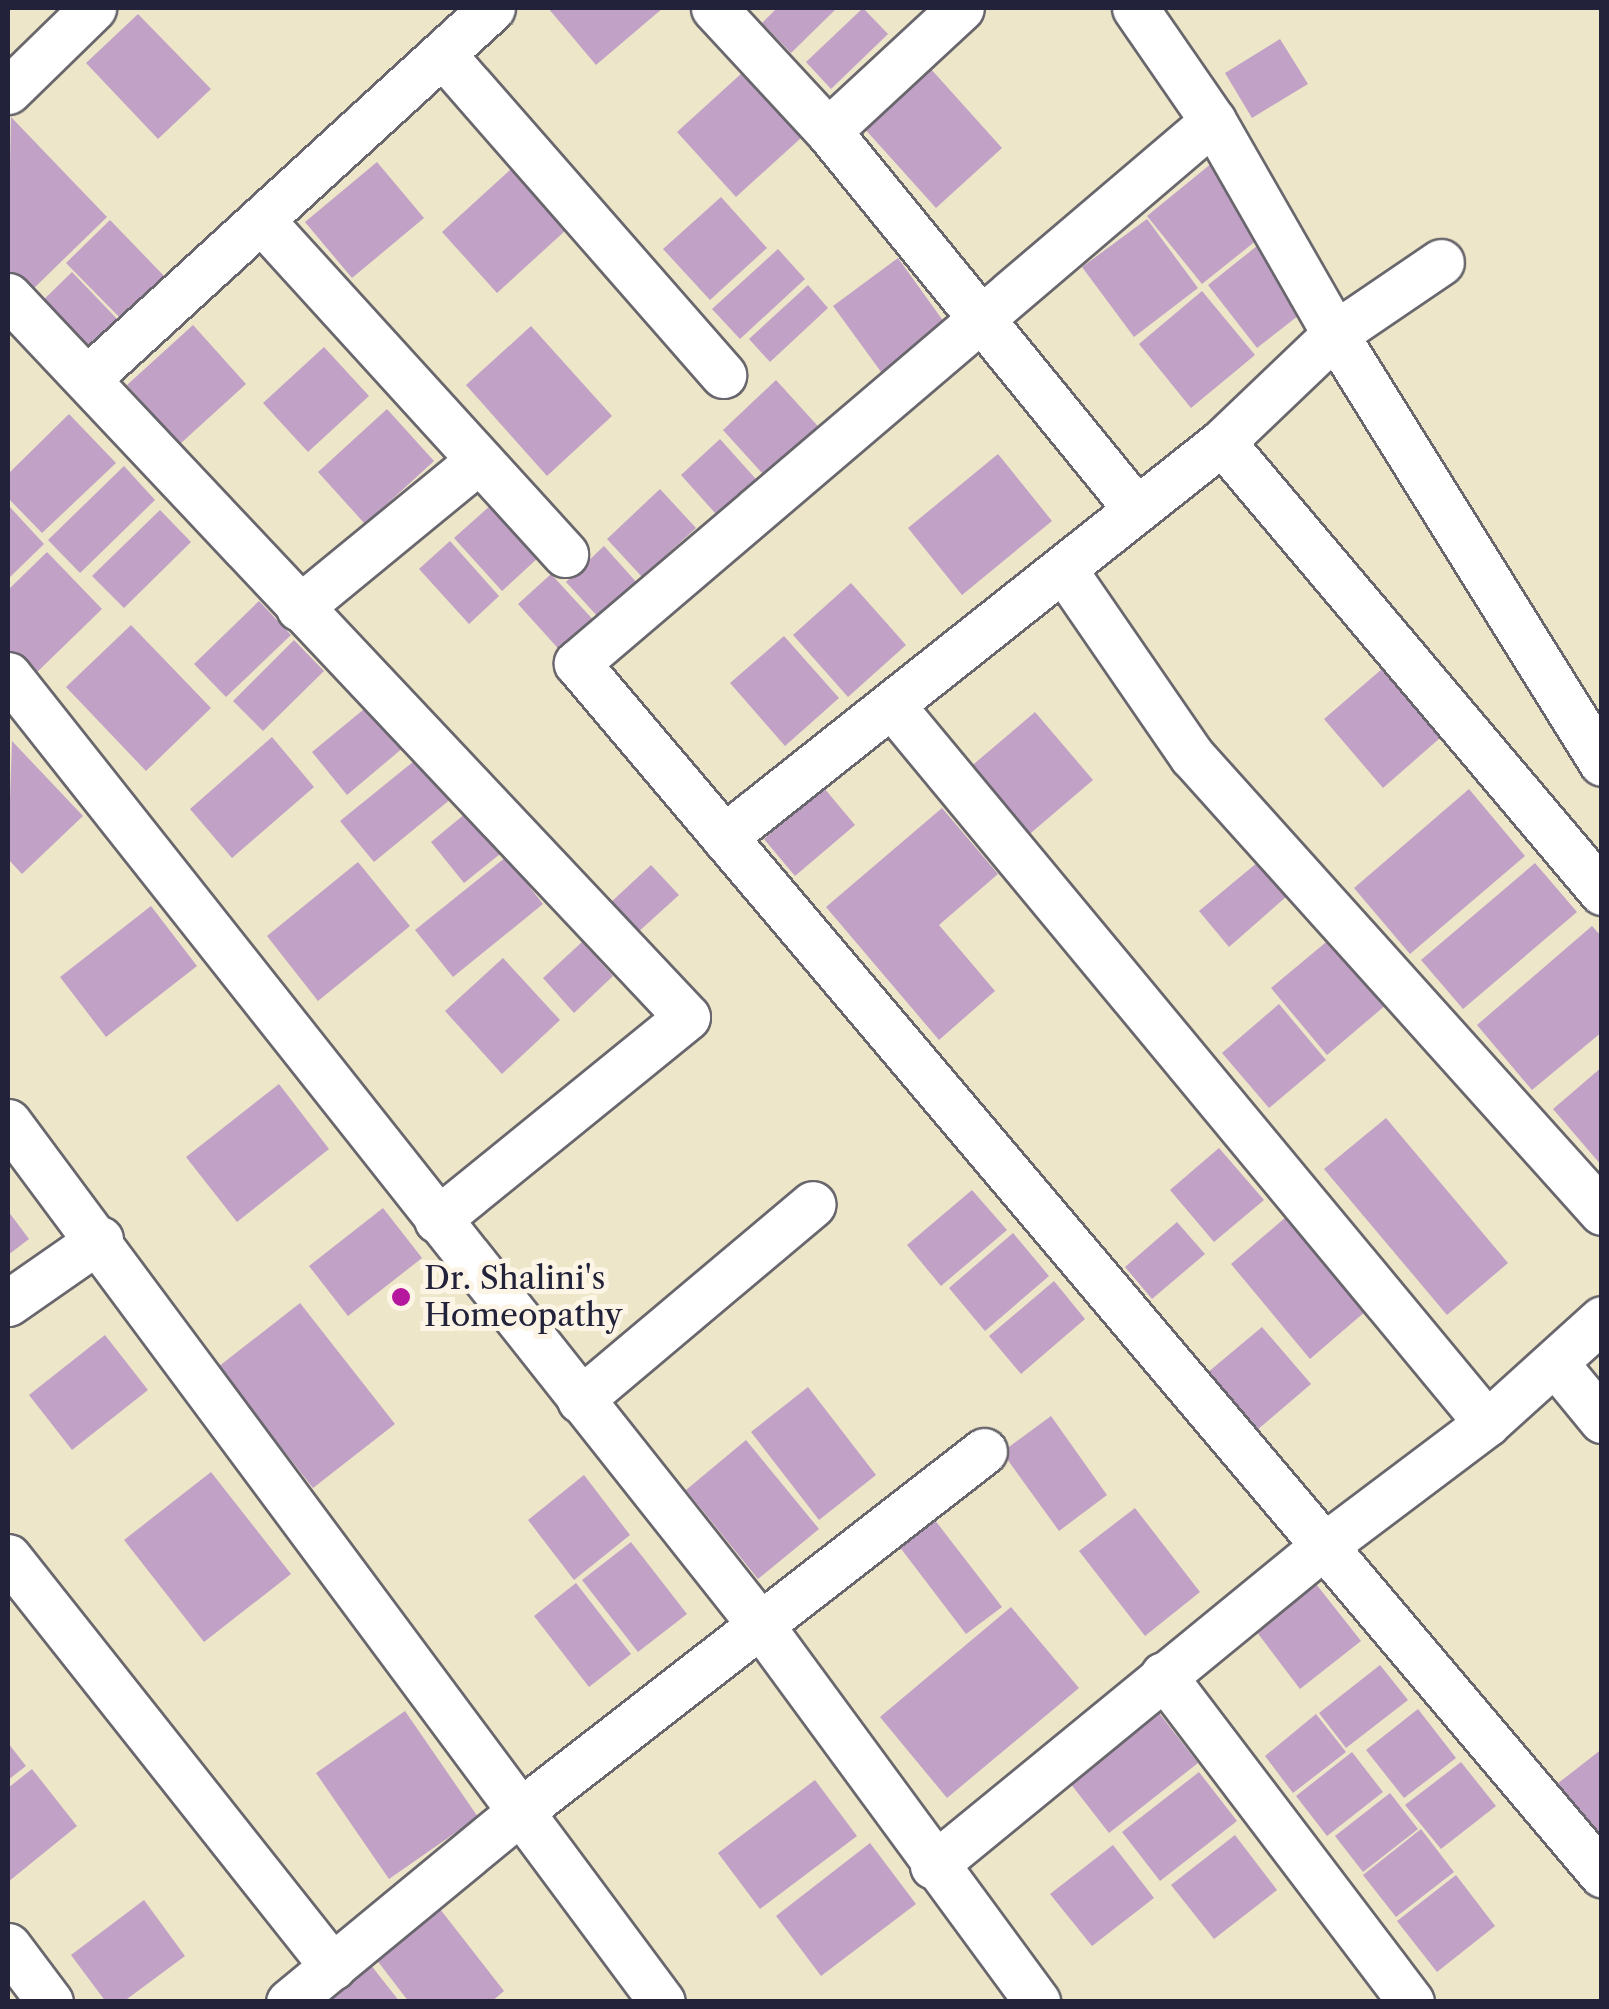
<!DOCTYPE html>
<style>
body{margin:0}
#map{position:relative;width:1609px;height:2009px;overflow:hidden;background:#ede6c9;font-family:"Libre Caslon Text",serif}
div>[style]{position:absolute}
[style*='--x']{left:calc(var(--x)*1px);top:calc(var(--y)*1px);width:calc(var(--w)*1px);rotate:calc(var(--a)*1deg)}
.building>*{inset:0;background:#c1a2c6}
.roads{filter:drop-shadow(2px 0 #69676d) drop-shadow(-2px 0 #69676d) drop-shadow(0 2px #69676d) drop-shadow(0 -2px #69676d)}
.minor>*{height:45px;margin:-22.5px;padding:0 22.5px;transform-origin:22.5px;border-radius:22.5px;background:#fff}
.dots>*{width:28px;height:28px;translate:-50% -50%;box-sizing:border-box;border:5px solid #fcf5e5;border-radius:50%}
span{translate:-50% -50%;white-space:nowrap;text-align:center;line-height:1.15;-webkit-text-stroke:10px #fcf5e5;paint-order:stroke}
.poi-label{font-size:32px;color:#22223b}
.left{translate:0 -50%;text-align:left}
.frame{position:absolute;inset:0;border:10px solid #22223b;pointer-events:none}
</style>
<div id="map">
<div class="building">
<i style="clip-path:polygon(548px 8px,663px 8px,596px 65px)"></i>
<i style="clip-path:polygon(777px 8px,837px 8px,791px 53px,762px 23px)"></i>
<i style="clip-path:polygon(863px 8px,888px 34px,831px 89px,806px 62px)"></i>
<i style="clip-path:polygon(138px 14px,211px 89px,158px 139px,86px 63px)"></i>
<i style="clip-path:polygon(1280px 39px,1308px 84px,1252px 118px,1225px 73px)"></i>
<i style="clip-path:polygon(930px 68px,1002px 148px,936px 208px,864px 128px)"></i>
<i style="clip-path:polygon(742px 73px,801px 138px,736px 197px,677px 132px)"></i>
<i style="clip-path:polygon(11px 117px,107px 217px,29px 293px,8px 270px)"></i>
<i style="clip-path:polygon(377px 162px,424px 218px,352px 278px,305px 222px)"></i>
<i style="clip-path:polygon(1212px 163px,1267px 232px,1202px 284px,1147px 216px)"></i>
<i style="clip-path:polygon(511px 169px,566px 230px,497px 293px,442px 232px)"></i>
<i style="clip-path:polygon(721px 197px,767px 248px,710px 300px,663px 249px)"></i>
<i style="clip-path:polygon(1147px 219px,1198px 288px,1134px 337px,1082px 267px)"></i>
<i style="clip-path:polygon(110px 220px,167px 279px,123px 321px,66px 263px)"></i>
<i style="clip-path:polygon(1262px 242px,1312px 305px,1257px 348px,1208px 285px)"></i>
<i style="clip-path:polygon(778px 249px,805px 279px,740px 339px,712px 309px)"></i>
<i style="clip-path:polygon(898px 258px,949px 329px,884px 376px,833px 306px)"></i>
<i style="clip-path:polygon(72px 272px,120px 322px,79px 362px,31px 312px)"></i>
<i style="clip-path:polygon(808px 285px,828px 308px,770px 362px,749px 339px)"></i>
<i style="clip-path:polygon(1202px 291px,1255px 355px,1191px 408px,1139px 344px)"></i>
<i style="clip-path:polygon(193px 325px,246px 384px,180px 444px,127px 385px)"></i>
<i style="clip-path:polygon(531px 326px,612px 416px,547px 476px,466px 385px)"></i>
<i style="clip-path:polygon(324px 347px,369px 396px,308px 452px,263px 403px)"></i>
<i style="clip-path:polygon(776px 380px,825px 434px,772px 484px,723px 430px)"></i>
<i style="clip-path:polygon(387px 409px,434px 461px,365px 524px,318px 472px)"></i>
<i style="clip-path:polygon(69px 414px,116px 463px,42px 533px,8px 498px,8px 474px)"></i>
<i style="clip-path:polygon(720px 439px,763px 487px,724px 523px,681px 475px)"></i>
<i style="clip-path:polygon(998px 454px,1052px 521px,962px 595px,908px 528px)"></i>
<i style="clip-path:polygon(124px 466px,155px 500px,80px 573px,48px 540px)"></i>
<i style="clip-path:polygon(660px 489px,696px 528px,642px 577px,607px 539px)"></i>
<i style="clip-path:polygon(8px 505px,44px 544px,8px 579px)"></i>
<i style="clip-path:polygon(491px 505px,539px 557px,502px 591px,454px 538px)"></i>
<i style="clip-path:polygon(160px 510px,191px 542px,124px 608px,92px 576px)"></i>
<i style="clip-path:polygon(450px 541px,499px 596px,469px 624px,419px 569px)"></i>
<i style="clip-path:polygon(604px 546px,638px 584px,600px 619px,566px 582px)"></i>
<i style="clip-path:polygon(47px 552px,102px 609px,32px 677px,8px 652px,8px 590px)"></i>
<i style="clip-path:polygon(551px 574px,597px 624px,564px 655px,518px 604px)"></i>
<i style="clip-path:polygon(851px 583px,906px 645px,848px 697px,793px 635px)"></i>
<i style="clip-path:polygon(259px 601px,291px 635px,226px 697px,194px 664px)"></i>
<i style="clip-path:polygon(131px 625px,211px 708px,146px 771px,66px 687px)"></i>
<i style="clip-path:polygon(784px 636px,839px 698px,785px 746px,730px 683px)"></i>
<i style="clip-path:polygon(294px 640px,324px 671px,263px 731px,233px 701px)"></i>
<i style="clip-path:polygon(1390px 662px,1448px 731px,1383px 788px,1324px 719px)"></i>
<i style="clip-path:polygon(369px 705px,404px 747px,347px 795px,312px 752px)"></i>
<i style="clip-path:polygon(1035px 712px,1093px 780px,1025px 838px,968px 769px)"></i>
<i style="clip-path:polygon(272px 737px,314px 787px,232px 858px,190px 809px)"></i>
<i style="clip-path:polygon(12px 741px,83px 816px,22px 874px,8px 859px)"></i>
<i style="clip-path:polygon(419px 757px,452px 798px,374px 862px,340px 821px)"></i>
<i style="clip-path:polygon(824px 788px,855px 825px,795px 876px,764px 839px)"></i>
<i style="clip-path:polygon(1469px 789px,1525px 856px,1410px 954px,1354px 888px)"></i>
<i style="clip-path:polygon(477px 804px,510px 846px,464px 883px,431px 842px)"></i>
<i style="clip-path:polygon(942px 808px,998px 874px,939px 925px,995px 991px,939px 1040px,826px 907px)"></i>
<i style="clip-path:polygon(506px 857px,543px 904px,453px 977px,415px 930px)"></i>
<i style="clip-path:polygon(358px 862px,410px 926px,318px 1001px,267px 936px)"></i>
<i style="clip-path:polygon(1258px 862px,1287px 896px,1229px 947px,1199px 911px)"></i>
<i style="clip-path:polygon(1535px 863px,1577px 912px,1463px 1009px,1421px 960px)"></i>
<i style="clip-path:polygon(651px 865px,679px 895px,636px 934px,609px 904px)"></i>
<i style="clip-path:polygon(151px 906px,197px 966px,106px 1037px,60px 977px)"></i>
<i style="clip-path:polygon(1592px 926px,1602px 937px,1602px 1032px,1532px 1090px,1477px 1025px)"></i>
<i style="clip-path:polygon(1331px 938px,1387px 1004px,1327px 1055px,1271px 988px)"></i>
<i style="clip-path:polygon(582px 942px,613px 976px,574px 1013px,543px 978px)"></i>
<i style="clip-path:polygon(503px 958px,560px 1020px,502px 1074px,445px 1011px)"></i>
<i style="clip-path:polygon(1279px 1004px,1326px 1060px,1269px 1108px,1222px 1053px)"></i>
<i style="clip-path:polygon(1602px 1067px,1602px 1166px,1553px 1109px)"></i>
<i style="clip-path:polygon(279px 1084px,329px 1149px,237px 1222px,186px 1157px)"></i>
<i style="clip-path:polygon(1386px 1118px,1508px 1263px,1447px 1315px,1324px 1169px)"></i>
<i style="clip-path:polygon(1219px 1148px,1264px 1200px,1214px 1242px,1170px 1190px)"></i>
<i style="clip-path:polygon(972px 1190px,1007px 1230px,941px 1286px,907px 1245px)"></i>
<i style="clip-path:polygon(383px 1208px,422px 1258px,348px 1316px,309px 1266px)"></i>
<i style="clip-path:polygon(8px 1211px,29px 1239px,8px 1255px)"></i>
<i style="clip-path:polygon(1286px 1217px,1366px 1311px,1310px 1359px,1231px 1264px)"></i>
<i style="clip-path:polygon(1177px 1222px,1205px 1254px,1152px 1299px,1125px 1267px)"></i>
<i style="clip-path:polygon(1013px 1233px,1049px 1276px,985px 1331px,949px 1288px)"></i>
<i style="clip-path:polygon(1054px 1281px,1085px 1319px,1021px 1374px,989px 1336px)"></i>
<i style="clip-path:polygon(300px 1303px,395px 1424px,313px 1488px,218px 1367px)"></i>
<i style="clip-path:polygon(1262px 1327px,1311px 1384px,1256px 1431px,1207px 1373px)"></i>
<i style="clip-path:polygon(105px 1335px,148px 1390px,72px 1450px,29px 1395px)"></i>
<i style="clip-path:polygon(808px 1387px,876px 1475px,819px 1520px,751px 1432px)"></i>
<i style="clip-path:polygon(1051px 1416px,1107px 1495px,1059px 1531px,1002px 1452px)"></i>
<i style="clip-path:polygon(746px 1440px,819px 1529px,758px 1579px,686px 1490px)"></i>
<i style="clip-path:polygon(211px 1472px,291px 1574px,204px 1642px,124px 1540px)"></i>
<i style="clip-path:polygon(584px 1475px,630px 1535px,574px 1580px,528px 1520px)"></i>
<i style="clip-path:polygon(924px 1506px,1002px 1607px,966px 1634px,889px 1533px)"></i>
<i style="clip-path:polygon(1135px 1508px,1200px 1592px,1145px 1636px,1079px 1551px)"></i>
<i style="clip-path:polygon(631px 1542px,687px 1614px,638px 1652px,582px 1580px)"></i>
<i style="clip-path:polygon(576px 1583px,631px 1654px,589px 1687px,534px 1616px)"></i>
<i style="clip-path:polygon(1316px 1584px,1361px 1641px,1300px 1689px,1256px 1631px)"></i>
<i style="clip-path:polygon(1011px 1607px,1079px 1688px,947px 1798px,880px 1717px)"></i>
<i style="clip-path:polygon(1380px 1665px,1408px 1700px,1346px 1748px,1319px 1713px)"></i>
<i style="clip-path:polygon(1152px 1704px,1198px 1763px,1109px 1833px,1063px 1774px)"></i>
<i style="clip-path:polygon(1418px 1709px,1456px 1758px,1404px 1798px,1366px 1750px)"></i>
<i style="clip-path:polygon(405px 1711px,478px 1817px,389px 1879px,316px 1773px)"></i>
<i style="clip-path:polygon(1316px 1714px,1346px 1752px,1293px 1793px,1265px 1756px)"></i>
<i style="clip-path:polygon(8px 1743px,26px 1766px,8px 1780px)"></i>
<i style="clip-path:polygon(1602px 1749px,1602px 1841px,1557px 1784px)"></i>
<i style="clip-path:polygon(1352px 1752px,1383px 1792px,1327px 1836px,1296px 1796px)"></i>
<i style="clip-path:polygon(1461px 1762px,1496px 1806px,1441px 1849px,1405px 1805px)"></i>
<i style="clip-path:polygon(32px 1769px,77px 1826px,8px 1882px,8px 1788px)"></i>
<i style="clip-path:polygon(1199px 1772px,1237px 1821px,1160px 1881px,1122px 1832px)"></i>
<i style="clip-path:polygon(815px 1780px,857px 1836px,760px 1909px,718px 1853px)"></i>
<i style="clip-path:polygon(1390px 1793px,1418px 1829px,1363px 1872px,1335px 1836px)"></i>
<i style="clip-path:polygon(1421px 1829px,1454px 1872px,1396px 1917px,1363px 1875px)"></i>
<i style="clip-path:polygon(1235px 1835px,1277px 1890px,1214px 1939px,1171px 1885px)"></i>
<i style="clip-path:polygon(870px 1843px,916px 1904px,821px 1976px,776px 1916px)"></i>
<i style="clip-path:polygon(1113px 1845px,1154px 1898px,1092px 1946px,1050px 1894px)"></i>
<i style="clip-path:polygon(1456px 1875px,1495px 1926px,1437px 1972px,1397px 1921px)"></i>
<i style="clip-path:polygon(144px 1900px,185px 1956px,123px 2002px,106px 2002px,71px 1955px)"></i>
<i style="clip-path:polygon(440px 1909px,504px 1991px,491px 2002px,409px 2002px,376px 1959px)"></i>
<i style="clip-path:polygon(370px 1964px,400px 2002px,322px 2002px)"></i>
</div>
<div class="roads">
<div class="minor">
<i style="--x:714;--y:8;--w:168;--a:47.2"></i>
<i style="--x:828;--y:131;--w:486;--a:50.8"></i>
<i style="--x:1135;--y:8;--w:137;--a:55.4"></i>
<i style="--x:1213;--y:121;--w:245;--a:60.2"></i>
<i style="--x:1335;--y:334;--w:505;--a:58.1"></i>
<i style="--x:444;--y:56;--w:424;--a:48.8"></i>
<i style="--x:8;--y:91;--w:119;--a:-44.3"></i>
<i style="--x:1213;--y:121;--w:836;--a:139.56"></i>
<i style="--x:577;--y:663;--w:1587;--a:49.76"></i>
<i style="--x:828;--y:131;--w:181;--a:-42.8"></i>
<i style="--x:263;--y:222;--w:449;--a:47.7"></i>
<i style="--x:8;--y:296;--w:990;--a:46.72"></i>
<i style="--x:687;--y:1017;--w:322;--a:140.9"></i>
<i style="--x:87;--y:379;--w:549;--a:-42.49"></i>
<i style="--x:1222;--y:442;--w:589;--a:49.82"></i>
<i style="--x:1064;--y:570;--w:226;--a:55.5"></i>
<i style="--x:1192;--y:756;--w:613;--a:48.04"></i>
<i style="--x:299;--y:608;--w:233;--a:-39.4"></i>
<i style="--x:8;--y:675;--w:1214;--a:51.62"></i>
<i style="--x:762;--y:1627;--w:465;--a:53.7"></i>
<i style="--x:894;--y:708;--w:929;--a:50.33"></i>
<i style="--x:724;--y:837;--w:636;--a:-38.42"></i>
<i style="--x:1222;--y:442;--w:156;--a:-43.7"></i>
<i style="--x:1335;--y:334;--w:128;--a:-34.2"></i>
<i style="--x:8;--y:1122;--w:1096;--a:53.38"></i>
<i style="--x:8;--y:1303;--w:112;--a:-34.8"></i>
<i style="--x:1555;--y:1363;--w:74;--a:50.5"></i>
<i style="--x:580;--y:1400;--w:304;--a:-40.1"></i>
<i style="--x:8;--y:1557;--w:523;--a:51.6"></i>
<i style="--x:1163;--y:1675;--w:410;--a:52.8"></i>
<i style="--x:933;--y:1866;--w:500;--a:-39.32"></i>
<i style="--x:1320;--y:1549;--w:209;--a:-37"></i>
<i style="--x:1487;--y:1423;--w:155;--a:-42.1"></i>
<i style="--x:8;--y:1946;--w:70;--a:53.1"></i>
<i style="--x:289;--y:2002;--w:297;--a:-39.5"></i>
<i style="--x:518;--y:1813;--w:590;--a:-37.84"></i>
</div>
</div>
<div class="dots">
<i style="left:401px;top:1297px;background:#b5179e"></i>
</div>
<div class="poi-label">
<span class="left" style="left:424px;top:1297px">Dr. Shalini's<br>Homeopathy</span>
</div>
<div class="frame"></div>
</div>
